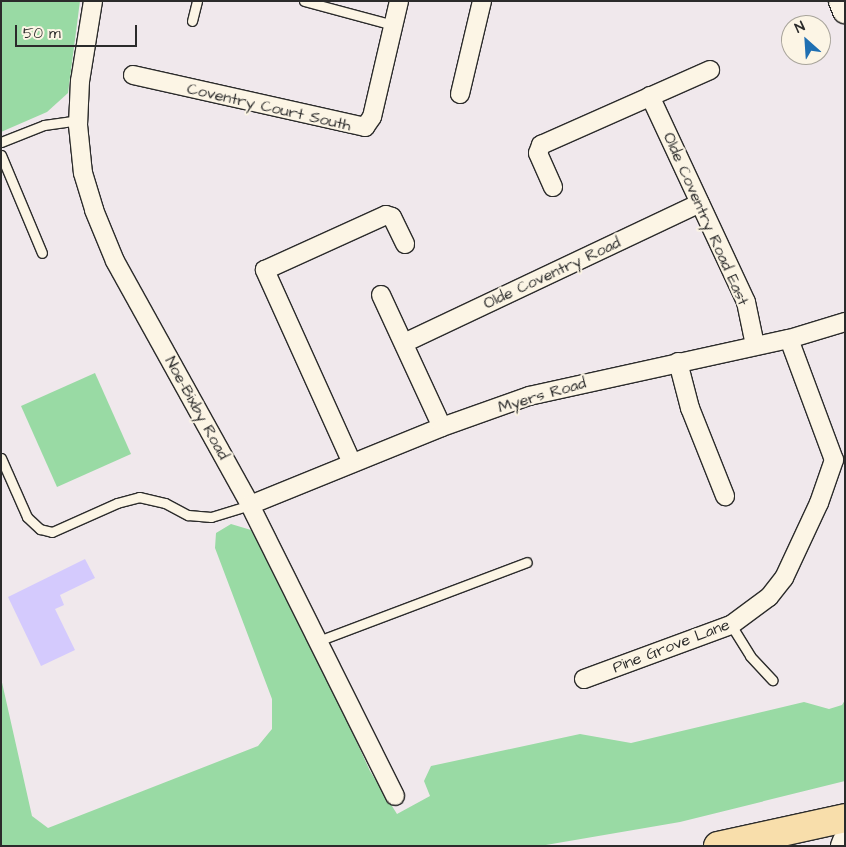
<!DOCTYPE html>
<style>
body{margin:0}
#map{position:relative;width:846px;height:847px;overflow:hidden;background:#f0e8ec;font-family:"Architects Daughter",sans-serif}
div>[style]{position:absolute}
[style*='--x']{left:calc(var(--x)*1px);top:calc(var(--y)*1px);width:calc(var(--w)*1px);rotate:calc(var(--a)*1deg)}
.green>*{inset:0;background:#99daa4}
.building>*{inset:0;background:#d4cafd}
.roads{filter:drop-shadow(1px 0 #2b2b2b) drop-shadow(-1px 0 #2b2b2b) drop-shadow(0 1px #2b2b2b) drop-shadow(0 -1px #2b2b2b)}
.lane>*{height:9px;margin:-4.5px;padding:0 4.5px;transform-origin:4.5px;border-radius:4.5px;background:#fcf5e5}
.street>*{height:18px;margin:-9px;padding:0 9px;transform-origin:9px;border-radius:9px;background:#fcf5e5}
.secondary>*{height:24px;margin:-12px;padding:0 12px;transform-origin:12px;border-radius:12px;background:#fcf5e5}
.highway>*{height:28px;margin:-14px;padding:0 14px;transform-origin:14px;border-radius:14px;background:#f8deab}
span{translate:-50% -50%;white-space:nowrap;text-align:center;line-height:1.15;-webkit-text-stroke:4px #fcf5e5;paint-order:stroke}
.street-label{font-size:16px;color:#2b2b2b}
.frame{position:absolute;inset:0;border:2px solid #2b2b2b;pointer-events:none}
.north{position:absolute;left:781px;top:15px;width:50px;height:50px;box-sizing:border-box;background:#fcf5e5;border:1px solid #a8a49b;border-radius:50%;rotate:334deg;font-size:14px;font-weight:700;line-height:20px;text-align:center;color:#2b2b2b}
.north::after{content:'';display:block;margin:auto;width:18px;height:22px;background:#1f6fb2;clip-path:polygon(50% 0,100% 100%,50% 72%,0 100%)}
.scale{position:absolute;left:15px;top:25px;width:122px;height:22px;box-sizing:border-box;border:2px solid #2b2b2b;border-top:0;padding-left:6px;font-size:15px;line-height:18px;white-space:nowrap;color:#2b2b2b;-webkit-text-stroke:4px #fcf5e5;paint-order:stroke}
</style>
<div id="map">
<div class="green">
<i style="clip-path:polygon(1px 1px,80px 1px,68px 93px,47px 112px,1px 132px)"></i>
<i style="clip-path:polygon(95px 373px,131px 454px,57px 487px,21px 406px)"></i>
<i style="clip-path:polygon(231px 524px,251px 530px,288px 591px,370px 771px,397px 814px,430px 796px,424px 781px,431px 766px,580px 734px,631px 743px,804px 702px,829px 709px,842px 705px,845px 700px,845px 781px,680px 822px,540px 846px,1px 846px,1px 678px,32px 816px,48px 828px,258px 746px,272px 729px,272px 699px,215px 548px,216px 533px)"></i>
</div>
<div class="building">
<i style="clip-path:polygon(85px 559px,95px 578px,60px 595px,64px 605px,55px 609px,75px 650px,41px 666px,8px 597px)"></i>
</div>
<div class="roads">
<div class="lane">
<i style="--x:304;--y:1;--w:92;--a:15.1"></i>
<i style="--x:192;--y:21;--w:21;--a:-76"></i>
<i style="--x:1;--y:142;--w:46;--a:-21.6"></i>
<i style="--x:44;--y:125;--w:34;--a:-8"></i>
<i style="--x:1;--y:155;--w:106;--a:67.3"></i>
<i style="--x:1;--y:458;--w:64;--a:66.2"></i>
<i style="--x:27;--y:517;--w:18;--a:43"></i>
<i style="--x:40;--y:529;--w:12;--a:14"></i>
<i style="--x:52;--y:532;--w:71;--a:-24"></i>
<i style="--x:117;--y:503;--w:23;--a:-15"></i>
<i style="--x:139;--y:497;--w:27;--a:13"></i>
<i style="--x:165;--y:503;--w:26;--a:28"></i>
<i style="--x:188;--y:515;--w:23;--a:5"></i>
<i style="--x:211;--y:517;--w:41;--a:-17.1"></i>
<i style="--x:731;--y:625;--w:36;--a:58"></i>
<i style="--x:750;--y:656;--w:33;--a:47"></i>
<i style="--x:318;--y:641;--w:223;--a:-20.7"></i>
</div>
<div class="street">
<i style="--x:93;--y:1;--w:81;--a:99.2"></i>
<i style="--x:80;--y:81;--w:44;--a:92.6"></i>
<i style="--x:78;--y:125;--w:48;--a:84.1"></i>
<i style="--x:83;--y:173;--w:39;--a:73"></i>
<i style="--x:94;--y:210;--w:55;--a:67.6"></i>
<i style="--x:115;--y:261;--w:279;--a:61"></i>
<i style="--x:250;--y:505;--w:325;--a:63.5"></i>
<i style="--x:133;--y:75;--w:238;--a:12.6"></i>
<i style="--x:365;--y:127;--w:12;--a:-55"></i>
<i style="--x:372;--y:117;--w:119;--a:-76.9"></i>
<i style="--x:460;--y:94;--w:96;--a:-76.7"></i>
<i style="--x:650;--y:96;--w:227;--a:65"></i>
<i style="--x:746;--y:302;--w:44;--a:78.2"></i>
<i style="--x:553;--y:187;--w:37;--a:-114"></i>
<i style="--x:538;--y:153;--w:9;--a:-69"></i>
<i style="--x:541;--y:145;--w:185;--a:-23.9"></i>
<i style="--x:381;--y:295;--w:145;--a:65.2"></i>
<i style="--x:404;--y:343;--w:327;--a:-25.3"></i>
<i style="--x:678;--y:362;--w:48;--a:75.4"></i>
<i style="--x:690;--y:408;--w:95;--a:68.3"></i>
<i style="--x:352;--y:463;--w:212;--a:-114.3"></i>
<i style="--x:265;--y:270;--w:133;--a:-24.4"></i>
<i style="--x:386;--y:215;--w:6;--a:18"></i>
<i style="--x:392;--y:217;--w:30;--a:64"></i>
<i style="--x:250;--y:505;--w:207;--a:-22.1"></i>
<i style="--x:442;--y:427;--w:92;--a:-19.6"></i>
<i style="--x:529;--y:396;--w:266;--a:-12.4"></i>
<i style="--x:789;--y:339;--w:59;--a:-16.9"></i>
<i style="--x:584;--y:679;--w:157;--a:-20.2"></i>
<i style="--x:731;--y:625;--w:47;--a:-36.4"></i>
<i style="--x:769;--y:597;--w:24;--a:-52"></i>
<i style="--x:784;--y:578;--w:83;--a:-65"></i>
<i style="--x:819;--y:503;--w:46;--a:-70.8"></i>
<i style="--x:834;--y:460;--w:129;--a:-110.4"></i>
</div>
<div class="secondary">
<i style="--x:841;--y:1;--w:11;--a:68"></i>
<i style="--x:843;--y:846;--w:5;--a:-68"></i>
</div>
<div class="highway">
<i style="--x:718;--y:846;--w:130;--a:-12.4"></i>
</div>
</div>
<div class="street-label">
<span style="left:269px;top:107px;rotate:13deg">Coventry Court South</span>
<span style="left:706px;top:219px;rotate:66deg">Olde Coventry Road East</span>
<span style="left:552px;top:273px;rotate:-25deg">Olde Coventry Road</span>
<span style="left:542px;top:395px;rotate:-16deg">Myers Road</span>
<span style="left:197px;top:408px;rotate:61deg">Noe-Bixby Road</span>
<span style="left:671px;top:646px;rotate:-21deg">Pine Grove Lane</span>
</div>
<div class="frame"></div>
<div class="north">N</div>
<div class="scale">50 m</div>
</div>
